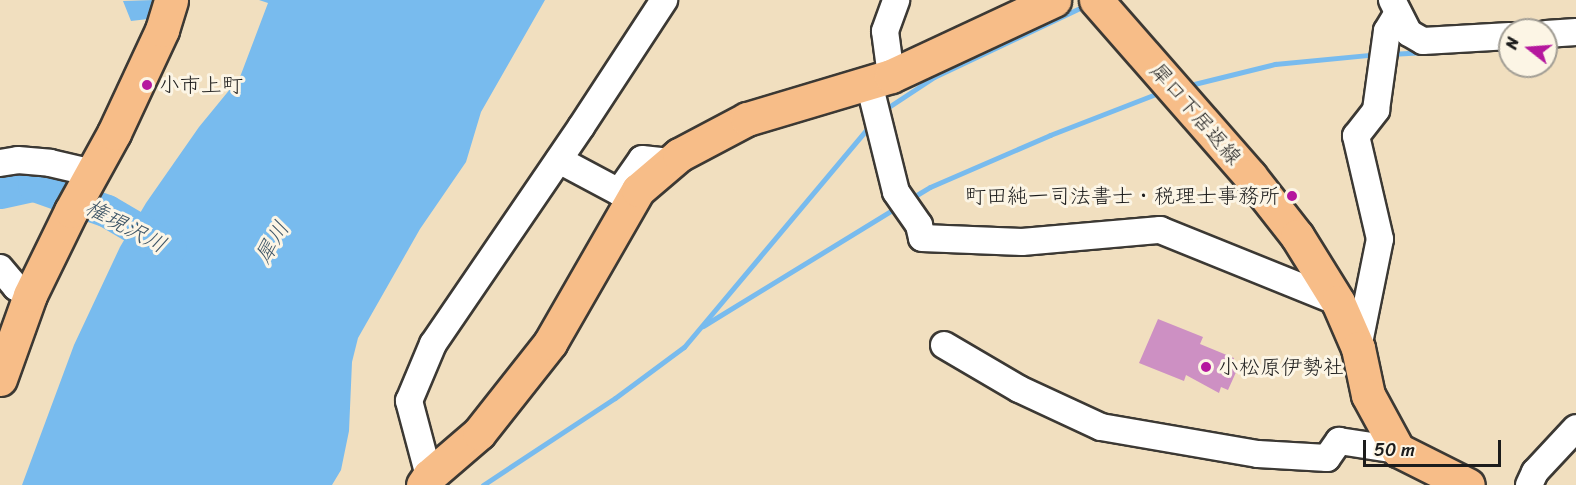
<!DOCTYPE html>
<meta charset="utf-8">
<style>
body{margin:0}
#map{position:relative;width:1576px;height:485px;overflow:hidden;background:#f1dfbf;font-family:Sriracha,"Klee One",sans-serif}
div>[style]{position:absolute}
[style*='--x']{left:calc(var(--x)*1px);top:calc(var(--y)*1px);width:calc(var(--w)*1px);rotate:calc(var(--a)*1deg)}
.forest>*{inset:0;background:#6eb275}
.water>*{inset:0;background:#78bbee}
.stream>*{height:5px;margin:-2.5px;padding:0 2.5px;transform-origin:2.5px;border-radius:2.5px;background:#78bbee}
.river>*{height:33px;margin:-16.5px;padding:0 16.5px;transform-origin:16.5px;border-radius:16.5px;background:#78bbee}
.building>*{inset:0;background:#cd90c3}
.roads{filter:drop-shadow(2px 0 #3c3934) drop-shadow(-2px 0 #3c3934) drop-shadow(0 2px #3c3934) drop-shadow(0 -2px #3c3934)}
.minor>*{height:26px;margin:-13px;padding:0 13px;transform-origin:13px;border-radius:13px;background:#fff}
.major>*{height:33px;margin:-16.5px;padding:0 16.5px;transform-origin:16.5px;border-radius:16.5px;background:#f7bd88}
.highway>*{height:33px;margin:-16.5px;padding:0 16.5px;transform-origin:16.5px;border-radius:16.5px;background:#f7bd88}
.dots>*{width:16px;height:16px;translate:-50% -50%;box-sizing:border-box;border:3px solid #fcf5e5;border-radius:50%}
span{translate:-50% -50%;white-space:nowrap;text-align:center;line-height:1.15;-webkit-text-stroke:6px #fcf5e5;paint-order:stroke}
.poi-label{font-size:21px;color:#1c1c1c}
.left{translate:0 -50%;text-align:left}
.right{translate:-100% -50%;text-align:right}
.street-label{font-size:21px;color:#1c1c1c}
.water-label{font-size:22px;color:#3c5466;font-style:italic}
.north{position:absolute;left:1498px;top:18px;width:60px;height:60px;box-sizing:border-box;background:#fcf5e5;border:2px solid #a29e95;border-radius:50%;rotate:287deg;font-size:16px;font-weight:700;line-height:24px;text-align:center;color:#1c1c1c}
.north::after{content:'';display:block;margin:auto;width:21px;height:27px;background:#b5179e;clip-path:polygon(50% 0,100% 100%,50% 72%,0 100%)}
.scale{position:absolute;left:1363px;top:440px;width:138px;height:27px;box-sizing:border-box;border:3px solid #1c1c1c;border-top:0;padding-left:8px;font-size:18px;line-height:21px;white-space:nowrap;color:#1c1c1c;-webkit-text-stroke:4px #fcf5e5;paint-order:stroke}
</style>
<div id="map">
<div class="forest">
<i style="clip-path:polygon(0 174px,16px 176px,12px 203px,0 201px)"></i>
</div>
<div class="water">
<i style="clip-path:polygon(154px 0,148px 19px,131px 21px,123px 1px)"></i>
<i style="clip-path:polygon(259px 0,545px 0,481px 112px,466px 162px,420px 229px,358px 338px,352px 362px,349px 431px,341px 470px,332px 485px,22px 485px,74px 345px,120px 247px,146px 203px,199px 127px,240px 77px,268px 3px)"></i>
</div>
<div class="stream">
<i style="--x:1390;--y:54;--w:36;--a:-3"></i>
<i style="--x:1186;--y:86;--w:92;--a:-13.9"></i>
<i style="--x:1275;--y:64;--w:103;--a:-5.5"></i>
<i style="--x:884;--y:110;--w:60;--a:-33.4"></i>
<i style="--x:934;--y:77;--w:166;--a:-25.3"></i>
<i style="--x:910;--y:199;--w:23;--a:-31"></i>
<i style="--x:930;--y:187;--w:131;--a:-23.4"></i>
<i style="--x:1050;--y:135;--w:119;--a:-21.2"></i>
<i style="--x:703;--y:326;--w:228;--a:-31.5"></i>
<i style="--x:483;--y:485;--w:158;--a:-33.4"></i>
<i style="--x:615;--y:398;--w:86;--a:-36.5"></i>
<i style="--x:684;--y:347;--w:291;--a:-50"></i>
</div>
<div class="river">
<i style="--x:0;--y:192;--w:35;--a:-12"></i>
<i style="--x:34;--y:185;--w:77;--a:19.6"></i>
<i style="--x:107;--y:211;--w:73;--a:30.4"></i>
</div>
<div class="building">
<i style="clip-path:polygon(1158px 319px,1203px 337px,1200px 344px,1234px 358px,1232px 367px,1237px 370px,1228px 390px,1221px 387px,1219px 393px,1186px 375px,1184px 381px,1139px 363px)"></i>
</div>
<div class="roads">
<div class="minor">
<i style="--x:1392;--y:0;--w:37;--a:63"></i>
<i style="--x:1409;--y:33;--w:16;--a:30"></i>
<i style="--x:1423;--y:41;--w:87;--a:-3.3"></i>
<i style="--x:1546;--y:34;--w:30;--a:-4"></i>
<i style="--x:891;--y:76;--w:45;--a:-97.6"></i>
<i style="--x:885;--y:31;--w:33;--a:-70"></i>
<i style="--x:869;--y:83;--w:112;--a:76.1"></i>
<i style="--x:896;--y:192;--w:40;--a:55.1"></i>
<i style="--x:919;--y:225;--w:13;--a:77"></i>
<i style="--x:922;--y:238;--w:100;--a:2.3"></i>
<i style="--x:1022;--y:242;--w:139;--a:-5"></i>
<i style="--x:1160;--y:230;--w:192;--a:22"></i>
<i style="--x:559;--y:160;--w:68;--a:28.1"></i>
<i style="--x:619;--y:192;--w:40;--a:-55.1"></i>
<i style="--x:642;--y:159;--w:28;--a:6"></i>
<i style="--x:0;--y:163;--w:18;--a:-9"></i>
<i style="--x:18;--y:160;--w:32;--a:5"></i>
<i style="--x:50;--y:163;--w:44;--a:13.1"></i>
<i style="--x:0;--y:268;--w:25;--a:50"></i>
<i style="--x:16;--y:287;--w:16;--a:30"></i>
<i style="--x:944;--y:345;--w:87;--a:30.4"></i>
<i style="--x:1019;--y:389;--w:90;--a:24.9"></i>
<i style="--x:1101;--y:427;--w:159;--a:9.8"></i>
<i style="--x:1258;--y:454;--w:69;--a:3.3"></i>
<i style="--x:1327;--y:458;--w:21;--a:-55"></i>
<i style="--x:1339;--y:441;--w:60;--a:8.7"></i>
<i style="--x:1358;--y:348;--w:111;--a:-78.6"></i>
<i style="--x:1380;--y:239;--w:106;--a:-103.1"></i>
<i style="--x:1356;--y:136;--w:33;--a:-52"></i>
<i style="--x:1376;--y:110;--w:80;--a:-82.1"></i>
<i style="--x:1387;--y:31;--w:21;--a:-59"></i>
<i style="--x:429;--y:476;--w:78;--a:-104.9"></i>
<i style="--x:409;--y:401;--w:62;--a:-67.2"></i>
<i style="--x:433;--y:344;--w:263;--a:-55.7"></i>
<i style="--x:581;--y:127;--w:152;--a:-56.8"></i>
<i style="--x:1529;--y:485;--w:14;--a:-65"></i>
<i style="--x:1535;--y:472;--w:60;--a:-47"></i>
</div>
<div class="major">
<i style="--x:1096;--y:0;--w:234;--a:48.8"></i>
<i style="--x:1250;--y:176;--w:76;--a:51.9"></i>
<i style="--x:1297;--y:236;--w:78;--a:58.2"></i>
<i style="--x:1338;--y:302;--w:50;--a:66.5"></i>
<i style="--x:1358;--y:348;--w:48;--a:78"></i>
<i style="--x:1368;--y:395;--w:63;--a:61.4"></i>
<i style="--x:1398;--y:450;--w:78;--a:26.6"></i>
<i style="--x:423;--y:485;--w:11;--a:-56"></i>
<i style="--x:429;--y:476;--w:66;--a:-40.7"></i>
<i style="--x:479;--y:433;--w:115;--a:-51.7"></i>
<i style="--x:550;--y:343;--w:177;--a:-60.1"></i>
<i style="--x:638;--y:190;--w:54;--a:-40.5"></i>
<i style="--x:679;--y:155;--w:77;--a:-27.9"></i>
<i style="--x:747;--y:119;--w:150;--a:-16.6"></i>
<i style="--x:891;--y:76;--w:180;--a:-25"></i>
</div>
<div class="highway">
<i style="--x:0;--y:379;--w:89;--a:-70.3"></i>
<i style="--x:30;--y:295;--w:93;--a:-64"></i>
<i style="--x:71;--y:211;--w:89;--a:-61.1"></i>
<i style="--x:114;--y:133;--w:114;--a:-65"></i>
<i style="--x:162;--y:30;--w:31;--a:-73"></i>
</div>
</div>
<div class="dots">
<i style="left:147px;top:85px;background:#b5179e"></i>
<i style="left:1292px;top:196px;background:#b5179e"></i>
<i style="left:1206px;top:367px;background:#b5179e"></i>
</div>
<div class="poi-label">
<span class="left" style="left:159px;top:85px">小市上町</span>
<span class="right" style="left:1280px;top:196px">町田純一司法書士・税理士事務所</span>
<span class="left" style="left:1218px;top:367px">小松原伊勢社</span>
</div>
<div class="street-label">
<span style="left:1196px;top:114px;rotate:49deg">犀口下居返線</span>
</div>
<div class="water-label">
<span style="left:126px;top:226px;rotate:28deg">権現沢川</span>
<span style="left:272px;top:242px;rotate:-59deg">犀川</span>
</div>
<div class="north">N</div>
<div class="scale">50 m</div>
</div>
